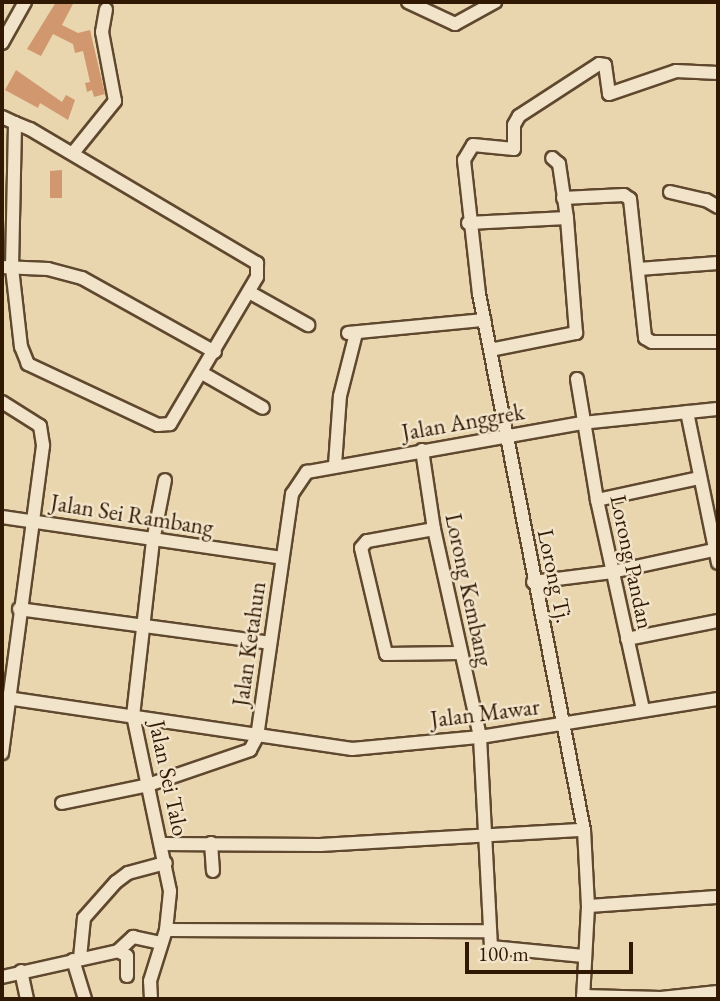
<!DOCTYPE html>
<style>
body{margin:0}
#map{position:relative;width:720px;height:1001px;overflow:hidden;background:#e9d6ae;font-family:"EB Garamond",serif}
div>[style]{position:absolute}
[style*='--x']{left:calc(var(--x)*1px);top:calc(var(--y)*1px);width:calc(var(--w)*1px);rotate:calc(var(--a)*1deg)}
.building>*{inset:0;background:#d1986f}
.roads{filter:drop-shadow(2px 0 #5f482e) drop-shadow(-2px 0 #5f482e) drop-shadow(0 2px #5f482e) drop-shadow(0 -2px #5f482e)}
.minor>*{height:12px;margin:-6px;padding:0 6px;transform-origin:6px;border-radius:6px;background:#f1e4ca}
span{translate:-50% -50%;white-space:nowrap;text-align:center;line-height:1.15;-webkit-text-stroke:5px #f1e4ca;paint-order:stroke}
.street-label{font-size:23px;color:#311803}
.frame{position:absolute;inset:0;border:4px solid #311803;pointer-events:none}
.scale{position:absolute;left:465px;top:942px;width:168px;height:32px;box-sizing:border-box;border:4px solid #311803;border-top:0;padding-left:9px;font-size:21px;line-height:24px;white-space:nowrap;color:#311803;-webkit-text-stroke:5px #f1e4ca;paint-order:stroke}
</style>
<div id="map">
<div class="building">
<i style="clip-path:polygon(56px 2px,74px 2px,62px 25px,78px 33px,90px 30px,105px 94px,94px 97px,92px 90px,87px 92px,85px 83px,90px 82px,83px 51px,75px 53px,73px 44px,53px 34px,41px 56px,27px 49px)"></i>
<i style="clip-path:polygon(16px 70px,62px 102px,66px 95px,75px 100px,68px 120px,40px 103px,38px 108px,5px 90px)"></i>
<i style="clip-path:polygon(62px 170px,62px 198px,50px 198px,50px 171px)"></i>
</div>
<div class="roads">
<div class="minor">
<i style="--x:408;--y:2;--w:52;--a:25.1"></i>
<i style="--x:455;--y:24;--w:46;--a:-28.8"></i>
<i style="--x:2;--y:43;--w:47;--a:-60.7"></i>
<i style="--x:2;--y:117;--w:14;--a:25"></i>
<i style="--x:15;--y:123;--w:16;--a:22"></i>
<i style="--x:30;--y:129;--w:264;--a:30.6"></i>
<i style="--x:257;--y:263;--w:14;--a:90"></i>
<i style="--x:257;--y:277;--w:171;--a:120.6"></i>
<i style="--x:170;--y:424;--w:12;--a:175"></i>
<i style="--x:158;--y:425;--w:144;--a:-154.9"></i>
<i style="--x:28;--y:364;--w:18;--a:-112"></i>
<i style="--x:21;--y:347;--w:80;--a:-96.5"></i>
<i style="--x:12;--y:268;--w:145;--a:-88.8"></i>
<i style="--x:73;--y:153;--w:67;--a:-51.1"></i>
<i style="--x:115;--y:101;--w:70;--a:-100.7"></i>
<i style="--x:102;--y:32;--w:23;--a:-80"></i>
<i style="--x:670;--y:192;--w:37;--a:13"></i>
<i style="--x:706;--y:200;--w:14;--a:30"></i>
<i style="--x:563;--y:198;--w:61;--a:-2.8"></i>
<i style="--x:624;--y:195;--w:7;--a:34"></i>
<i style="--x:630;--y:199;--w:140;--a:83.8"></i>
<i style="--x:645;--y:338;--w:8;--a:30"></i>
<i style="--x:652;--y:342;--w:66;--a:0"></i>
<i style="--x:468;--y:223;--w:99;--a:-2.9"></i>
<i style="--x:2;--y:267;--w:46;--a:2.5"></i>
<i style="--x:48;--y:269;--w:35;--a:15"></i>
<i style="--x:82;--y:278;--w:152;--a:29.1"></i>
<i style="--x:639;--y:269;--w:79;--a:-4.3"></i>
<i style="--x:249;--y:292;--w:68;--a:29.2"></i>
<i style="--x:348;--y:333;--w:137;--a:-5.5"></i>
<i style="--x:490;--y:350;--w:88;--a:-11.2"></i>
<i style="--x:576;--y:333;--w:115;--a:-94.5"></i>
<i style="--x:567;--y:218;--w:55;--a:-98.4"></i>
<i style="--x:559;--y:164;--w:9;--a:-139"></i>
<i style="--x:202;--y:373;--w:70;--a:29.8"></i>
<i style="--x:577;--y:379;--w:123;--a:80.6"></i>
<i style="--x:597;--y:500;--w:215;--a:77.6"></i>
<i style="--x:2;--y:402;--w:45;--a:32.3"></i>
<i style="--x:40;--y:426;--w:20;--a:81"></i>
<i style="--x:43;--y:446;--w:310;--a:97.6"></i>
<i style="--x:687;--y:412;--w:154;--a:78.4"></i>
<i style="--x:422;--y:450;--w:80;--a:81.4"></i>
<i style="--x:434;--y:529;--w:213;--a:77.5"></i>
<i style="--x:480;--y:737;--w:210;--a:87"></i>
<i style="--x:491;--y:947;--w:93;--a:5.5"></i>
<i style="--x:335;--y:465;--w:69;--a:-85.9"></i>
<i style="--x:340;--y:396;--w:65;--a:-75.7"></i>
<i style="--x:597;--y:500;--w:105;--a:-12.1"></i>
<i style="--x:2;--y:517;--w:283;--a:8.3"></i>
<i style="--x:434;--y:529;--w:68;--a:169.8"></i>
<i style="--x:367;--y:541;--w:9;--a:131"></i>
<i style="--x:361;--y:548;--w:109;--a:76.7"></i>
<i style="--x:386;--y:654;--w:74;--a:-0.8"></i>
<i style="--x:533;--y:582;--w:80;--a:-7.2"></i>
<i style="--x:612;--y:572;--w:108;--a:-12.2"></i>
<i style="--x:19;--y:609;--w:252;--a:7.7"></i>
<i style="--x:627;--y:639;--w:93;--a:-11.2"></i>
<i style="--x:7;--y:698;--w:349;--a:8.4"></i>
<i style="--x:352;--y:749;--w:129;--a:-5.4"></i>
<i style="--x:480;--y:737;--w:241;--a:-9.1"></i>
<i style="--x:62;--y:803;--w:88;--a:-11.8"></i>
<i style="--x:148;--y:785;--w:108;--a:-18.9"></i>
<i style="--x:250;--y:750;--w:15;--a:-62"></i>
<i style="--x:257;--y:737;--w:246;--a:-81.8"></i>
<i style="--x:292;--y:494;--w:27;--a:-56"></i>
<i style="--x:307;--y:472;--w:279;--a:-10.1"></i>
<i style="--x:582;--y:423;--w:137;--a:-5.9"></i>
<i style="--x:211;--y:843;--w:28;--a:86"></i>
<i style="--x:162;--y:844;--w:158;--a:0.4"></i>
<i style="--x:320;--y:845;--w:264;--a:-3.3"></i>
<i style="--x:588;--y:906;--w:130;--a:-4"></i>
<i style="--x:166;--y:930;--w:323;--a:0.2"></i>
<i style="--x:118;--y:951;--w:21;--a:-43"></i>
<i style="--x:133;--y:937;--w:29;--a:12"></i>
<i style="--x:80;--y:958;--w:40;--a:-84.3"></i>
<i style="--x:84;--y:918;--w:48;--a:-48.4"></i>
<i style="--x:116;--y:882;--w:15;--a:-37"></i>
<i style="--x:128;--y:873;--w:39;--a:-15"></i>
<i style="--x:73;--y:960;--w:41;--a:72.9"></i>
<i style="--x:21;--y:971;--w:29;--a:78"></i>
<i style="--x:2;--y:977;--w:119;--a:-12.6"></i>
<i style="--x:118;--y:951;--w:10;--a:29"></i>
<i style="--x:127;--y:956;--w:20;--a:90"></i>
<i style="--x:583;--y:996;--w:78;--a:1.5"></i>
<i style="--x:661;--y:998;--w:57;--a:-6"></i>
<i style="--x:151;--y:999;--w:18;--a:-93"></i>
<i style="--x:150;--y:981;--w:53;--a:-72.6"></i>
<i style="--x:166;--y:930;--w:39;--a:-84"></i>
<i style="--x:170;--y:891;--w:179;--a:-101.9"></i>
<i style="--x:133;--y:716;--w:176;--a:-83.5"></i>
<i style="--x:153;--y:541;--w:62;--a:-78.9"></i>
<i style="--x:583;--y:999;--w:93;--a:-86.9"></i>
<i style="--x:588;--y:906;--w:76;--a:-93"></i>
<i style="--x:584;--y:830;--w:546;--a:-101.08"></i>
<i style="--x:479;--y:294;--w:135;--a:-96.4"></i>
<i style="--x:464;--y:160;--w:17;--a:-59"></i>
<i style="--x:473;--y:145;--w:41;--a:5.6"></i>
<i style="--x:514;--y:149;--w:24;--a:-90"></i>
<i style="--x:514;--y:125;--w:10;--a:-61"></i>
<i style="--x:519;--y:116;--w:95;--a:-33"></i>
<i style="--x:599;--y:64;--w:6;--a:9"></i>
<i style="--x:605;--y:65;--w:29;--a:82"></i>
<i style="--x:609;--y:94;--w:71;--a:-18.9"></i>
<i style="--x:676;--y:71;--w:42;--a:2.7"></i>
</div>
</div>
<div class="street-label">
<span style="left:463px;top:422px;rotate:-10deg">Jalan Anggrek</span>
<span style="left:132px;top:515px;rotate:9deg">Jalan Sei Rambang</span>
<span style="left:632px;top:562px;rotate:78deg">Lorong Pandan</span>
<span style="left:555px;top:576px;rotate:78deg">Lorong Tj.</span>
<span style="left:469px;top:590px;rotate:78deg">Lorong Kembang</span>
<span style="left:249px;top:644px;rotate:-82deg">Jalan Ketahun</span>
<span style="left:485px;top:713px;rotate:-7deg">Jalan Mawar</span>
<span style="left:169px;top:778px;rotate:78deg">Jalan Sei Talo</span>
</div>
<div class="frame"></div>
<div class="scale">100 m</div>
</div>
